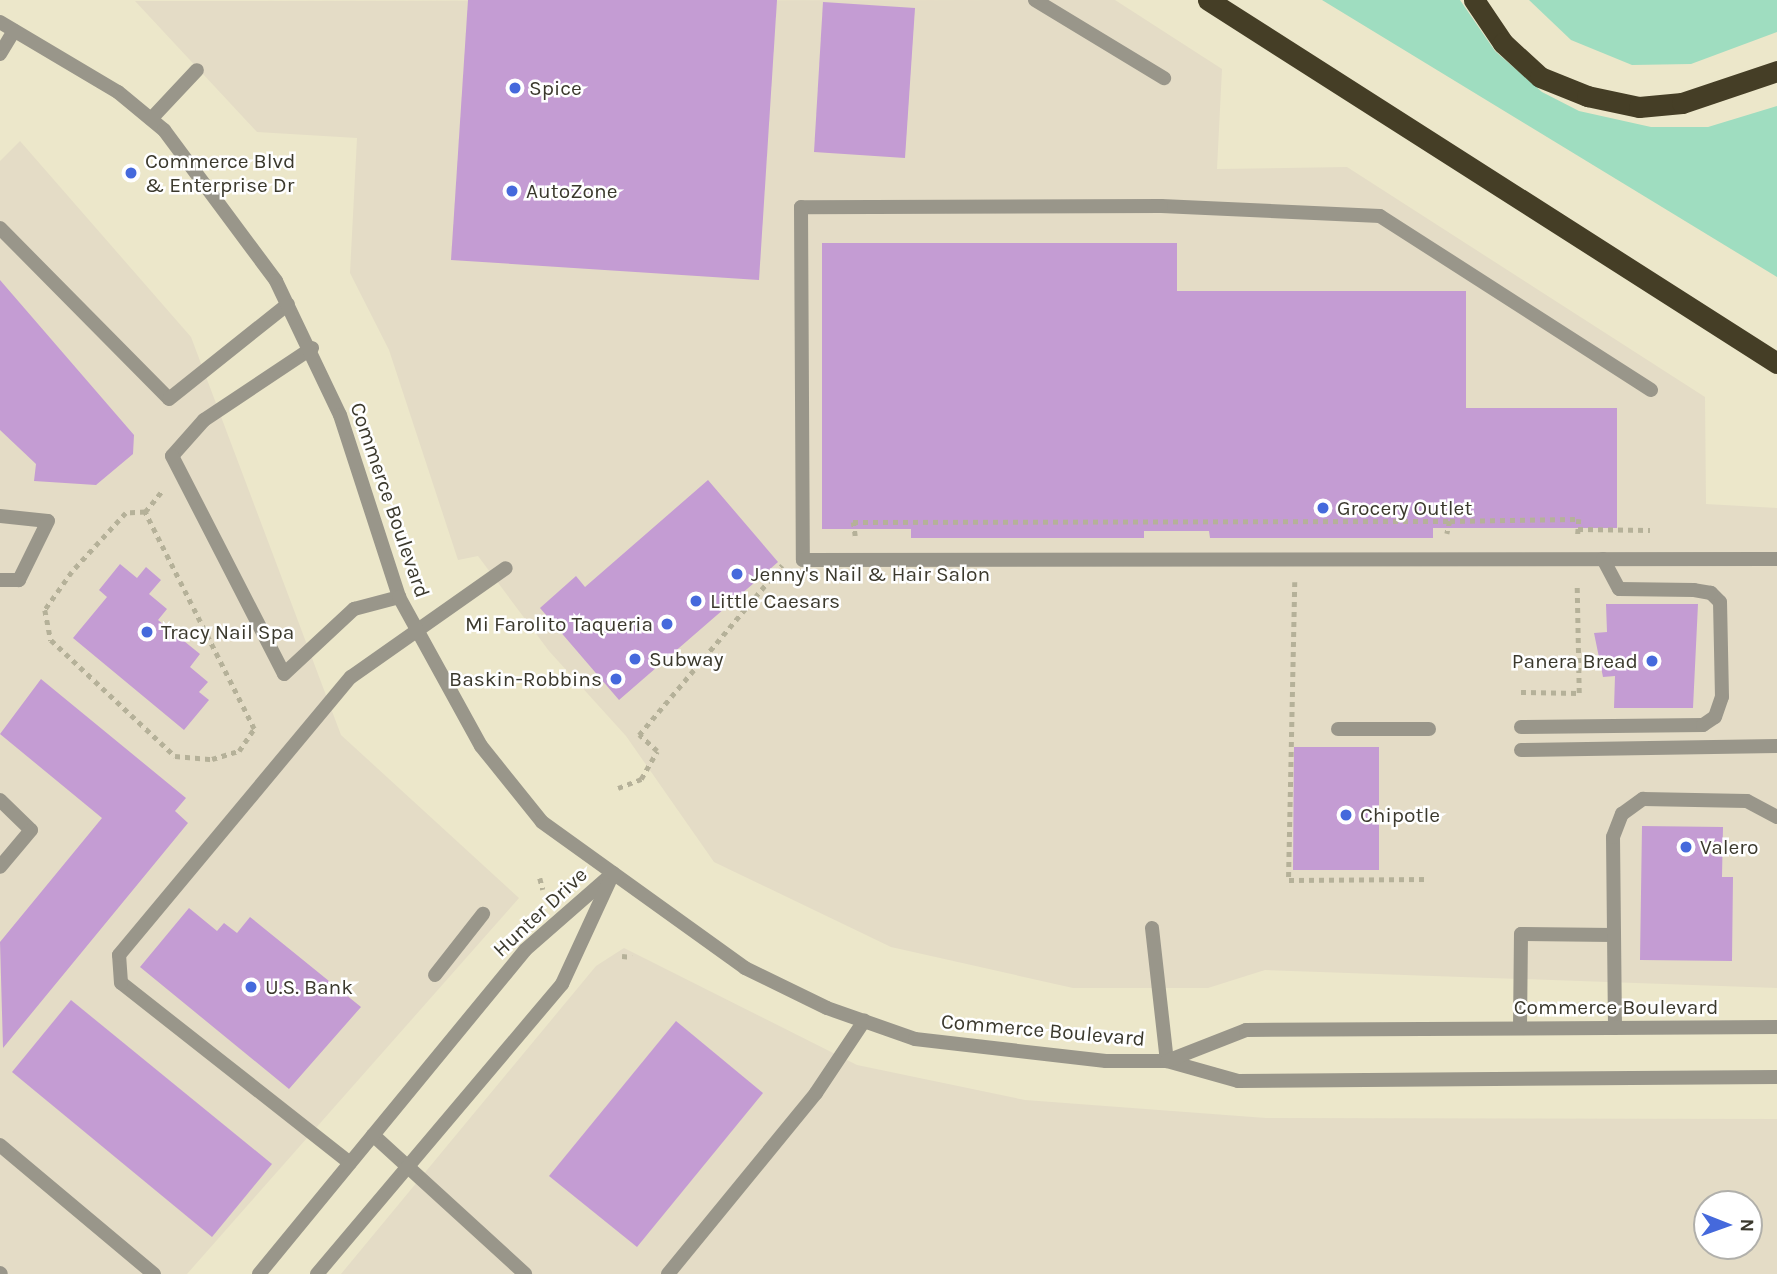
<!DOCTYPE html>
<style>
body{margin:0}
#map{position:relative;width:1777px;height:1274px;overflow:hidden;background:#ece7ca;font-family:Karla,sans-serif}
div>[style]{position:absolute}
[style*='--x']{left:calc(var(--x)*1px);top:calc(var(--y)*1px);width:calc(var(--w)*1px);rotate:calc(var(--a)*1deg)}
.commercial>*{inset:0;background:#e4dcc6}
.green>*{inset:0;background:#9fddc0}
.building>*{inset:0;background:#c49cd3}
.path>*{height:4.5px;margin-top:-2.25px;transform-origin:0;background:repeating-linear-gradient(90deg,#b5b199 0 5px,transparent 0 10px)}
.service>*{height:14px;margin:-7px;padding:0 7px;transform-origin:7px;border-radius:7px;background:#99968a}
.minor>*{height:14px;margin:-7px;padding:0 7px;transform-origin:7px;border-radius:7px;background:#99968a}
.tertiary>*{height:14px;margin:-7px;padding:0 7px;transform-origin:7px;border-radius:7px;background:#99968a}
.motorway>*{height:21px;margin:-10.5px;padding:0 10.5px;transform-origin:10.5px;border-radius:10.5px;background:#453e26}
.dots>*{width:19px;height:19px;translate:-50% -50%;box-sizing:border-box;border:4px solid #fff;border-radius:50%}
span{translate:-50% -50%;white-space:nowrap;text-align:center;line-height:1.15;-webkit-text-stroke:5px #fff;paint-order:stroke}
.poi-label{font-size:21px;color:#3b392d}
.left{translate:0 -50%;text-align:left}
.right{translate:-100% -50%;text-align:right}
.street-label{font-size:21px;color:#3b392d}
.north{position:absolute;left:1693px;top:1190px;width:70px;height:70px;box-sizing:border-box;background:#fff;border:2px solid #b1b0ab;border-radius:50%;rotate:91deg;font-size:19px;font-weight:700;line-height:28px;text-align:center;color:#3b392d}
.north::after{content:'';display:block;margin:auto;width:24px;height:32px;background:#4569dc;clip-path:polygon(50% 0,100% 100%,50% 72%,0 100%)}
</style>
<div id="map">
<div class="commercial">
<i style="clip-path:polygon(1115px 0,1222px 69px,1217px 169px,1347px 167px,1705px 397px,1706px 504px,1777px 508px,1777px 988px,1265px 970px,1208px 988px,1073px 988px,891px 947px,714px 862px,626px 736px,549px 651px,478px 556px,458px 560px,389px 350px,350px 273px,357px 138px,257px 132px,135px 1px)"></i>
<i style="clip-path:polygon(20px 141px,191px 337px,341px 735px,519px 898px,187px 1274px,0 1274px,0 161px)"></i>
<i style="clip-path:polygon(evenodd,624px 948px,857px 1065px,1025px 1100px,1266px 1118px,1777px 1119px,1777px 1274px,341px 1274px,596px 966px,624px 948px,1707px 1204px,1749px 1204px,1749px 1246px,1707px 1246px,1707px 1204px)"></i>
</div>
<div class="green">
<i style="clip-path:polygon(1322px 0,1460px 0,1495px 51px,1542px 92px,1579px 111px,1651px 127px,1708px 127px,1777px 106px,1777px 277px)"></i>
<i style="clip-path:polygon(1529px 0,1777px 0,1777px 32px,1691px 64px,1632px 65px,1571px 40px)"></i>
</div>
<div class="building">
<i style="clip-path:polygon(468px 0,777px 0,759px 280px,451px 260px)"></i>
<i style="clip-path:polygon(823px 2px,915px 8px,905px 158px,814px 152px)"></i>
<i style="clip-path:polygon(822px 243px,1177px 243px,1177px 291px,1466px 291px,1466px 408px,1617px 408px,1617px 528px,1433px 528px,1433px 538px,1210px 538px,1209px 531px,1144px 531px,1144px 538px,911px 538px,911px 529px,822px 529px)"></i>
<i style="clip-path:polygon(0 280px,134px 435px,133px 454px,96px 485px,34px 481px,36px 464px,0 430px)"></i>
<i style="clip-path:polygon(708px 480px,778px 562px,619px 700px,540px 608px,576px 576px,585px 587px)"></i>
<i style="clip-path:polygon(120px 564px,137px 578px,146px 567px,161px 580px,149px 594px,167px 609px,158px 620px,200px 654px,190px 667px,208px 682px,199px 692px,209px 700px,184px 730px,73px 638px,107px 597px,99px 590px)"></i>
<i style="clip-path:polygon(1606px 604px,1698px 604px,1693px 708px,1614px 708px,1615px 676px,1603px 677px,1594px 633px,1607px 632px)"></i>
<i style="clip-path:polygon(41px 679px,186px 798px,175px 811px,188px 823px,3px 1048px,0 942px,102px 818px,0 734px)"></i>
<i style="clip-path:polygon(1294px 747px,1379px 747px,1379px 870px,1293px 870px)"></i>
<i style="clip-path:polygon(1642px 826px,1723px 827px,1722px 877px,1733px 877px,1732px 961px,1640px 960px)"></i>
<i style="clip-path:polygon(189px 908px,217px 931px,224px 923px,237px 933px,250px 917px,361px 1007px,289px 1089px,140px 967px)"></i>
<i style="clip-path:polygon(71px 1000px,272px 1164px,212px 1237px,12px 1072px)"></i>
<i style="clip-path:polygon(676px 1021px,763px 1093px,637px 1247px,549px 1176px)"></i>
</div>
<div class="path">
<i style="--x:145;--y:512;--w:19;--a:177"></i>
<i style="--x:126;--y:513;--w:80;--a:132.5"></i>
<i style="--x:72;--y:572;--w:47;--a:125.4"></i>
<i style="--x:45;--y:610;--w:31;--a:79"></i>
<i style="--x:51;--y:640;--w:170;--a:43.1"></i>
<i style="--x:175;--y:756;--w:37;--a:5"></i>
<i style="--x:212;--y:759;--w:28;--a:-17"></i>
<i style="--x:239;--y:751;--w:27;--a:-56"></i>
<i style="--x:254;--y:729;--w:243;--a:-116.7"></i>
<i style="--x:145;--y:512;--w:28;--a:-51"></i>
<i style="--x:1450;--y:521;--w:129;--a:-0.9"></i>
<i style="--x:1579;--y:519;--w:16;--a:94"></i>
<i style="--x:1578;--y:529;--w:72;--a:0.8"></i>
<i style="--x:855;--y:536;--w:14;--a:-98"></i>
<i style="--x:853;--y:522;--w:597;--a:-0.1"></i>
<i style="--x:1450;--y:521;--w:13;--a:103"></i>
<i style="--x:1295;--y:582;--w:298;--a:91.2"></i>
<i style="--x:1289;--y:880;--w:140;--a:-0.4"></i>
<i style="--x:1521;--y:692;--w:58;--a:1"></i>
<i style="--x:1579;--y:693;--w:109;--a:-91.1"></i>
<i style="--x:618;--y:788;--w:25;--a:-21"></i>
<i style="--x:641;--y:779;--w:32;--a:-60"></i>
<i style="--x:657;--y:751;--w:24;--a:-138"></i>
<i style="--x:639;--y:735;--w:222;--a:-49.9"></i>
<i style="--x:540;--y:878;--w:12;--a:76"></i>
<i style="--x:622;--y:956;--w:10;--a:6"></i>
</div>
<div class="service">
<i style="--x:1035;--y:0;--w:151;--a:31.2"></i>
<i style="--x:151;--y:119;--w:67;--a:-46.8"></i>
<i style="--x:0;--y:228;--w:240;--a:45.3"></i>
<i style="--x:169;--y:399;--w:152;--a:-38.6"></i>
<i style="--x:312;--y:348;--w:130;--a:146.3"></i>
<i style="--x:204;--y:420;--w:48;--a:131.6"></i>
<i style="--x:172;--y:456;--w:245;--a:62.8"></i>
<i style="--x:284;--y:674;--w:96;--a:-42.9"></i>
<i style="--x:354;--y:609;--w:47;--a:-14.9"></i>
<i style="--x:1651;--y:390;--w:322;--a:-147.3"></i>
<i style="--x:1380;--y:216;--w:219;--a:-177.4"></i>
<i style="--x:1161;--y:206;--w:360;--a:179.8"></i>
<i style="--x:801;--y:207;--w:353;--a:89.7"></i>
<i style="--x:803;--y:560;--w:974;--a:-0.06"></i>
<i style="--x:0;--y:516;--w:48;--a:5.9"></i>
<i style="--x:48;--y:521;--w:66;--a:116.2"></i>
<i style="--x:19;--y:580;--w:19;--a:180"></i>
<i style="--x:1521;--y:727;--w:182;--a:-0.6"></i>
<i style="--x:1703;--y:725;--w:14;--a:-34"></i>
<i style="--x:1715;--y:717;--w:21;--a:-71"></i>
<i style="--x:1722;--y:697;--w:95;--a:-91.2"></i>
<i style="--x:1720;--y:602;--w:13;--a:-135"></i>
<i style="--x:1711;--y:593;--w:17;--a:-170"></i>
<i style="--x:1694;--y:590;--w:75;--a:-179.2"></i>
<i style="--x:1619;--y:589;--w:34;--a:-118"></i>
<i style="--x:1338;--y:729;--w:91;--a:0"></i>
<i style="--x:1521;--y:750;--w:256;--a:-0.9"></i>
<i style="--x:0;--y:800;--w:43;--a:44.1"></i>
<i style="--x:31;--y:830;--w:48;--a:130"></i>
<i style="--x:1152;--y:928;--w:134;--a:83.6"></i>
<i style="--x:435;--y:975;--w:78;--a:-51.8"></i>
<i style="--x:1520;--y:1028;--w:94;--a:-89.4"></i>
<i style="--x:1521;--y:934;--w:92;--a:0.6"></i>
<i style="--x:1615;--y:1028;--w:191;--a:-90.6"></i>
<i style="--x:1613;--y:837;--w:25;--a:-69"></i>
<i style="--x:1622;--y:814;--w:26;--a:-36"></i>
<i style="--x:1643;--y:799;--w:104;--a:1.1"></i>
<i style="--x:1747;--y:801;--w:34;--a:28"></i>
<i style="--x:373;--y:1135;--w:206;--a:42.4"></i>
<i style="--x:0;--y:1145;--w:201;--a:40"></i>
<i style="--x:350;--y:1163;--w:291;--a:-141.8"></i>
<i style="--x:121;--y:983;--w:28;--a:-94"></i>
<i style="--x:119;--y:955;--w:362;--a:-50.2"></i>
<i style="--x:351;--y:677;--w:189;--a:-35.1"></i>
<i style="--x:0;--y:1273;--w:1;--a:45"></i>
<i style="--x:668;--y:1274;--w:234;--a:-50.7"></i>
<i style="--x:816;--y:1093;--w:87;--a:-56.3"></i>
</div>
<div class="minor">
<i style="--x:0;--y:54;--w:27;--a:-59"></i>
<i style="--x:259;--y:1274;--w:419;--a:-50.6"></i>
<i style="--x:525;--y:950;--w:117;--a:-41.2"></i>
<i style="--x:317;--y:1274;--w:380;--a:-49.8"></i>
<i style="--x:562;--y:984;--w:117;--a:-65.2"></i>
</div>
<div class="tertiary">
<i style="--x:0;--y:22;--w:137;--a:30.7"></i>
<i style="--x:118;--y:92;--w:60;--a:39.6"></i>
<i style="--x:164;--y:130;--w:188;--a:53.4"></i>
<i style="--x:276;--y:281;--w:148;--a:64.5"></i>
<i style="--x:340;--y:415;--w:191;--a:72"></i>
<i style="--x:399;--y:597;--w:170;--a:61.2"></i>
<i style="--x:481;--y:746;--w:97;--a:51.2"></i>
<i style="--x:542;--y:822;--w:250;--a:35.7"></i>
<i style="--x:745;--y:968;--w:91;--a:26"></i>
<i style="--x:827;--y:1008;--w:93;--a:19.4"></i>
<i style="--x:915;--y:1039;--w:192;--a:6.6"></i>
<i style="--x:1106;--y:1061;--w:61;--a:0"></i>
<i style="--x:1167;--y:1061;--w:74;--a:15.7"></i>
<i style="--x:1238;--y:1081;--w:539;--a:-0.43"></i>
<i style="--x:1167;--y:1061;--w:85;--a:-21.4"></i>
<i style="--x:1246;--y:1030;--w:531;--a:-0.32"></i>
</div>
<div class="motorway">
<i style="--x:1208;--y:0;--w:675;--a:32.54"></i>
<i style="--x:1474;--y:0;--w:52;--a:56"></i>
<i style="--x:1503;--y:43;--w:50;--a:42.6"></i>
<i style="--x:1540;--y:77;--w:51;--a:22"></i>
<i style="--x:1587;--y:96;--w:53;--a:11.9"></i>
<i style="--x:1639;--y:107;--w:43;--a:-5.3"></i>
<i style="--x:1682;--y:103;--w:100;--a:-18.6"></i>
</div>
<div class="dots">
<i style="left:515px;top:88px;background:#4569dc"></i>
<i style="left:131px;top:173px;background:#4569dc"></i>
<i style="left:512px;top:191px;background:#4569dc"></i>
<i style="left:1323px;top:508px;background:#4569dc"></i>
<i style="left:737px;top:574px;background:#4569dc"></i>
<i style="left:696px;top:601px;background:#4569dc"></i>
<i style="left:667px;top:624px;background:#4569dc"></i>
<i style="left:147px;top:632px;background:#4569dc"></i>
<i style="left:635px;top:659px;background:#4569dc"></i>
<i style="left:1652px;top:661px;background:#4569dc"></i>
<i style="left:616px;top:679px;background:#4569dc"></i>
<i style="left:1346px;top:815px;background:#4569dc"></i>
<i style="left:1686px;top:847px;background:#4569dc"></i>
<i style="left:251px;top:987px;background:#4569dc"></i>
</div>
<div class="poi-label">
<span class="left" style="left:529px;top:88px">Spice</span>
<span class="left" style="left:145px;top:173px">Commerce Blvd<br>&amp; Enterprise Dr</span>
<span class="left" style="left:526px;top:191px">AutoZone</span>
<span class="left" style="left:1337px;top:508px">Grocery Outlet</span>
<span class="left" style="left:751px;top:574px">Jenny's Nail &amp; Hair Salon</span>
<span class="left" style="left:710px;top:601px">Little Caesars</span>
<span class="right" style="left:653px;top:624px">Mi Farolito Taqueria</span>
<span class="left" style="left:161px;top:632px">Tracy Nail Spa</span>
<span class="left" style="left:649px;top:659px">Subway</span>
<span class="right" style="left:1638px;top:661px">Panera Bread</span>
<span class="right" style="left:602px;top:679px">Baskin-Robbins</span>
<span class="left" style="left:1360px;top:815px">Chipotle</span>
<span class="left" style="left:1700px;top:847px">Valero</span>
<span class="left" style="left:265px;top:987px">U.S. Bank</span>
</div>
<div class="street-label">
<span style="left:390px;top:500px;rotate:71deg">Commerce Boulevard</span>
<span style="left:540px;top:912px;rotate:-43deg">Hunter Drive</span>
<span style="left:1616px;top:1007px">Commerce Boulevard</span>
<span style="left:1043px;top:1030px;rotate:5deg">Commerce Boulevard</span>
</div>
<div class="north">N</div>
</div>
